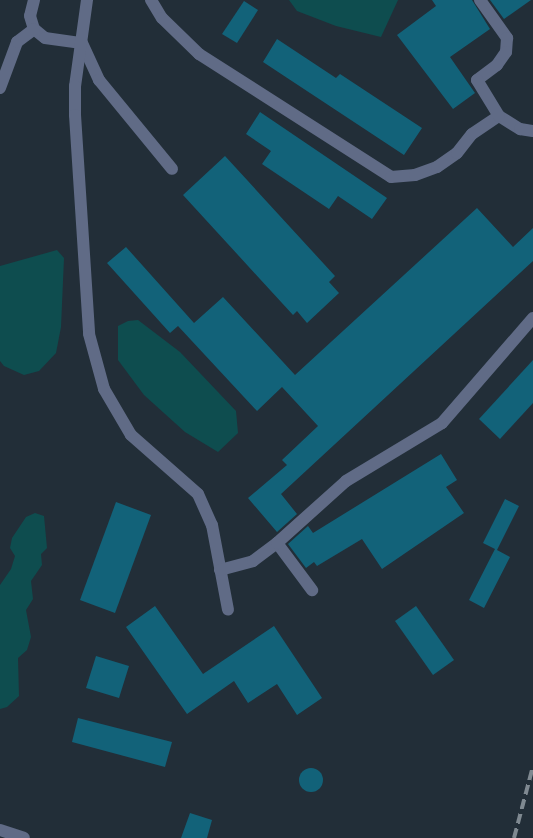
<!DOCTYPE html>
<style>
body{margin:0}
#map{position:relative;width:533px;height:838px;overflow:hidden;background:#222e38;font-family:Literata,serif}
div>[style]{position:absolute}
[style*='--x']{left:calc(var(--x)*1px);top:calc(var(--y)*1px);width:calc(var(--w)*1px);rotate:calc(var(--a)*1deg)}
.water>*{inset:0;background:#0e4d4f}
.building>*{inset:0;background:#126279}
.round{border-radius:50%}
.minor>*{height:12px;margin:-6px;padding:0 6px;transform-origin:6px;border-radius:6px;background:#606b86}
.rail>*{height:4px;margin-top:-2px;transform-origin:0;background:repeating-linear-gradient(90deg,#7f8991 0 10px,transparent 0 15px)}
span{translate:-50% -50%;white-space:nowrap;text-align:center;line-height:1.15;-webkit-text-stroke:4px #10151a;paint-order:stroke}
</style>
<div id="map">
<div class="water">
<i style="clip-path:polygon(289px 0,398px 0,381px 37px,336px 26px,297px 11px)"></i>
<i style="clip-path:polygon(57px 250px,64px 258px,61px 327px,56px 353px,39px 371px,24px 375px,4px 366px,0 361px,0 266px)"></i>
<i style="clip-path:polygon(138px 320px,180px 352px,236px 411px,238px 433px,218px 452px,185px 432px,144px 395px,118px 360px,118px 326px,128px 321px)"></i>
<i style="clip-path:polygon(35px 513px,44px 516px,47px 548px,41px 554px,42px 565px,31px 581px,33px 599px,26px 610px,31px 637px,27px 650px,18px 658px,19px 696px,7px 707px,0 709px,0 585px,11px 569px,15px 556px,10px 548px,12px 538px,26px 517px)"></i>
</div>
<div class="building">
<i style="clip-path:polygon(432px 0,472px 0,490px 29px,450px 57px,475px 93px,453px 109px,397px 35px,436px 6px)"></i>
<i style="clip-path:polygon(490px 0,531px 0,504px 19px)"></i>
<i style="clip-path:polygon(244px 1px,258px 10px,237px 43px,222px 34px)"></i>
<i style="clip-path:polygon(277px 39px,336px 78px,340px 74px,422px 128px,404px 155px,263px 62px)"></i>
<i style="clip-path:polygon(260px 112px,387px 198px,372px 219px,338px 196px,329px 209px,262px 164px,271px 151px,246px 134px)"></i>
<i style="clip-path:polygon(225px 156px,335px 276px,329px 282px,339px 293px,307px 323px,297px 311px,293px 315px,183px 195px)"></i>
<i style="clip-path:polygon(477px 208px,513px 247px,533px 228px,533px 261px,281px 494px,297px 514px,277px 532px,248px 498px,287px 465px,282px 460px,318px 426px,282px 387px,257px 411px,178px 326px,170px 333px,107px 263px,126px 247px,194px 323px,223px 297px,295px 375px)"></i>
<i style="clip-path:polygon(533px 360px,533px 403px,500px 439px,479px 419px)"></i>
<i style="clip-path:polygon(441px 454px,457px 480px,446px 487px,464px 513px,382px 569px,362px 539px,317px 566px,314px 562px,306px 568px,288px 544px,308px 526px,313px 533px)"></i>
<i style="clip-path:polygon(505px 499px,519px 506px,497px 550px,510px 557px,484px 608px,469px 600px,495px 549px,483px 543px)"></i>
<i style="clip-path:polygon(116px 502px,151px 515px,115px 613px,80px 600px)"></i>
<i style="clip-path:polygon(155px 606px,203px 674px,274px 626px,322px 698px,297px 715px,277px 684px,248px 703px,234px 681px,187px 714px,126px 627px)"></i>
<i style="clip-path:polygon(416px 606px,454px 660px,433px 675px,395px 621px)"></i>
<i style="clip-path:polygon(96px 656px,129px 666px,119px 698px,86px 688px)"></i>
<i style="clip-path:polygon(78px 718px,172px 742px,165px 767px,72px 742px)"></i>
<i class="round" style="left:299px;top:768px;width:24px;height:24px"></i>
<i style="clip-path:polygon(190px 813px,212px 820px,207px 838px,181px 838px)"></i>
</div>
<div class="minor">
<i style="--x:34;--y:0;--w:16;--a:104"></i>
<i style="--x:30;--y:16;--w:14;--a:73"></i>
<i style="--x:34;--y:29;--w:14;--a:39"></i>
<i style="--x:45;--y:38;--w:37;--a:8"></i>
<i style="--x:82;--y:43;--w:41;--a:65.3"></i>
<i style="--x:99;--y:80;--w:115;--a:50.6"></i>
<i style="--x:87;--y:0;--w:87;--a:97.9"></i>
<i style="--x:75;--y:86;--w:29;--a:90"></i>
<i style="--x:75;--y:115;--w:219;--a:86.3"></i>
<i style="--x:89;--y:334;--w:57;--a:74.7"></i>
<i style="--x:104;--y:389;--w:53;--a:59.6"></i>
<i style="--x:131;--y:435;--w:89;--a:41.4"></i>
<i style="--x:198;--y:494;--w:34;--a:66"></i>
<i style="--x:212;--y:525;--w:86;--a:79.3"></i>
<i style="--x:151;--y:0;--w:21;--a:59"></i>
<i style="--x:162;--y:18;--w:52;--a:44.2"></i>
<i style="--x:199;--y:54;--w:228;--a:32.6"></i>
<i style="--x:391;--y:177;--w:24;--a:-5"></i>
<i style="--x:415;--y:175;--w:23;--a:-20"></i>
<i style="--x:437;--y:167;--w:24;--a:-35"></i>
<i style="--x:457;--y:153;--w:24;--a:-52"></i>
<i style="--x:472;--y:134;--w:32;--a:-34"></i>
<i style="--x:499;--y:116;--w:25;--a:32"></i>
<i style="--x:520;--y:129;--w:13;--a:9"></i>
<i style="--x:480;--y:0;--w:47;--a:54.6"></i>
<i style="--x:507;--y:38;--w:14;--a:94"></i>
<i style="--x:506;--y:52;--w:16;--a:125"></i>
<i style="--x:497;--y:65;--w:25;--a:143"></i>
<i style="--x:477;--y:80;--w:42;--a:58.6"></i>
<i style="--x:0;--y:88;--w:49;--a:-69.7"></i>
<i style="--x:17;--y:42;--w:21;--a:-37"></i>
<i style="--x:277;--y:543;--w:59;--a:53.3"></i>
<i style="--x:220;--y:570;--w:34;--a:-15"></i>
<i style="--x:253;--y:561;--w:30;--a:-37"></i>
<i style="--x:277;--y:543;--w:93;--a:-41.9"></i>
<i style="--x:346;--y:481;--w:112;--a:-31.1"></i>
<i style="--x:442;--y:423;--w:139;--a:-49.1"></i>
<i style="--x:0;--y:830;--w:25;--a:18"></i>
</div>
<div class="rail">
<i style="--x:514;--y:838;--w:74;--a:-75.2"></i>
</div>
</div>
